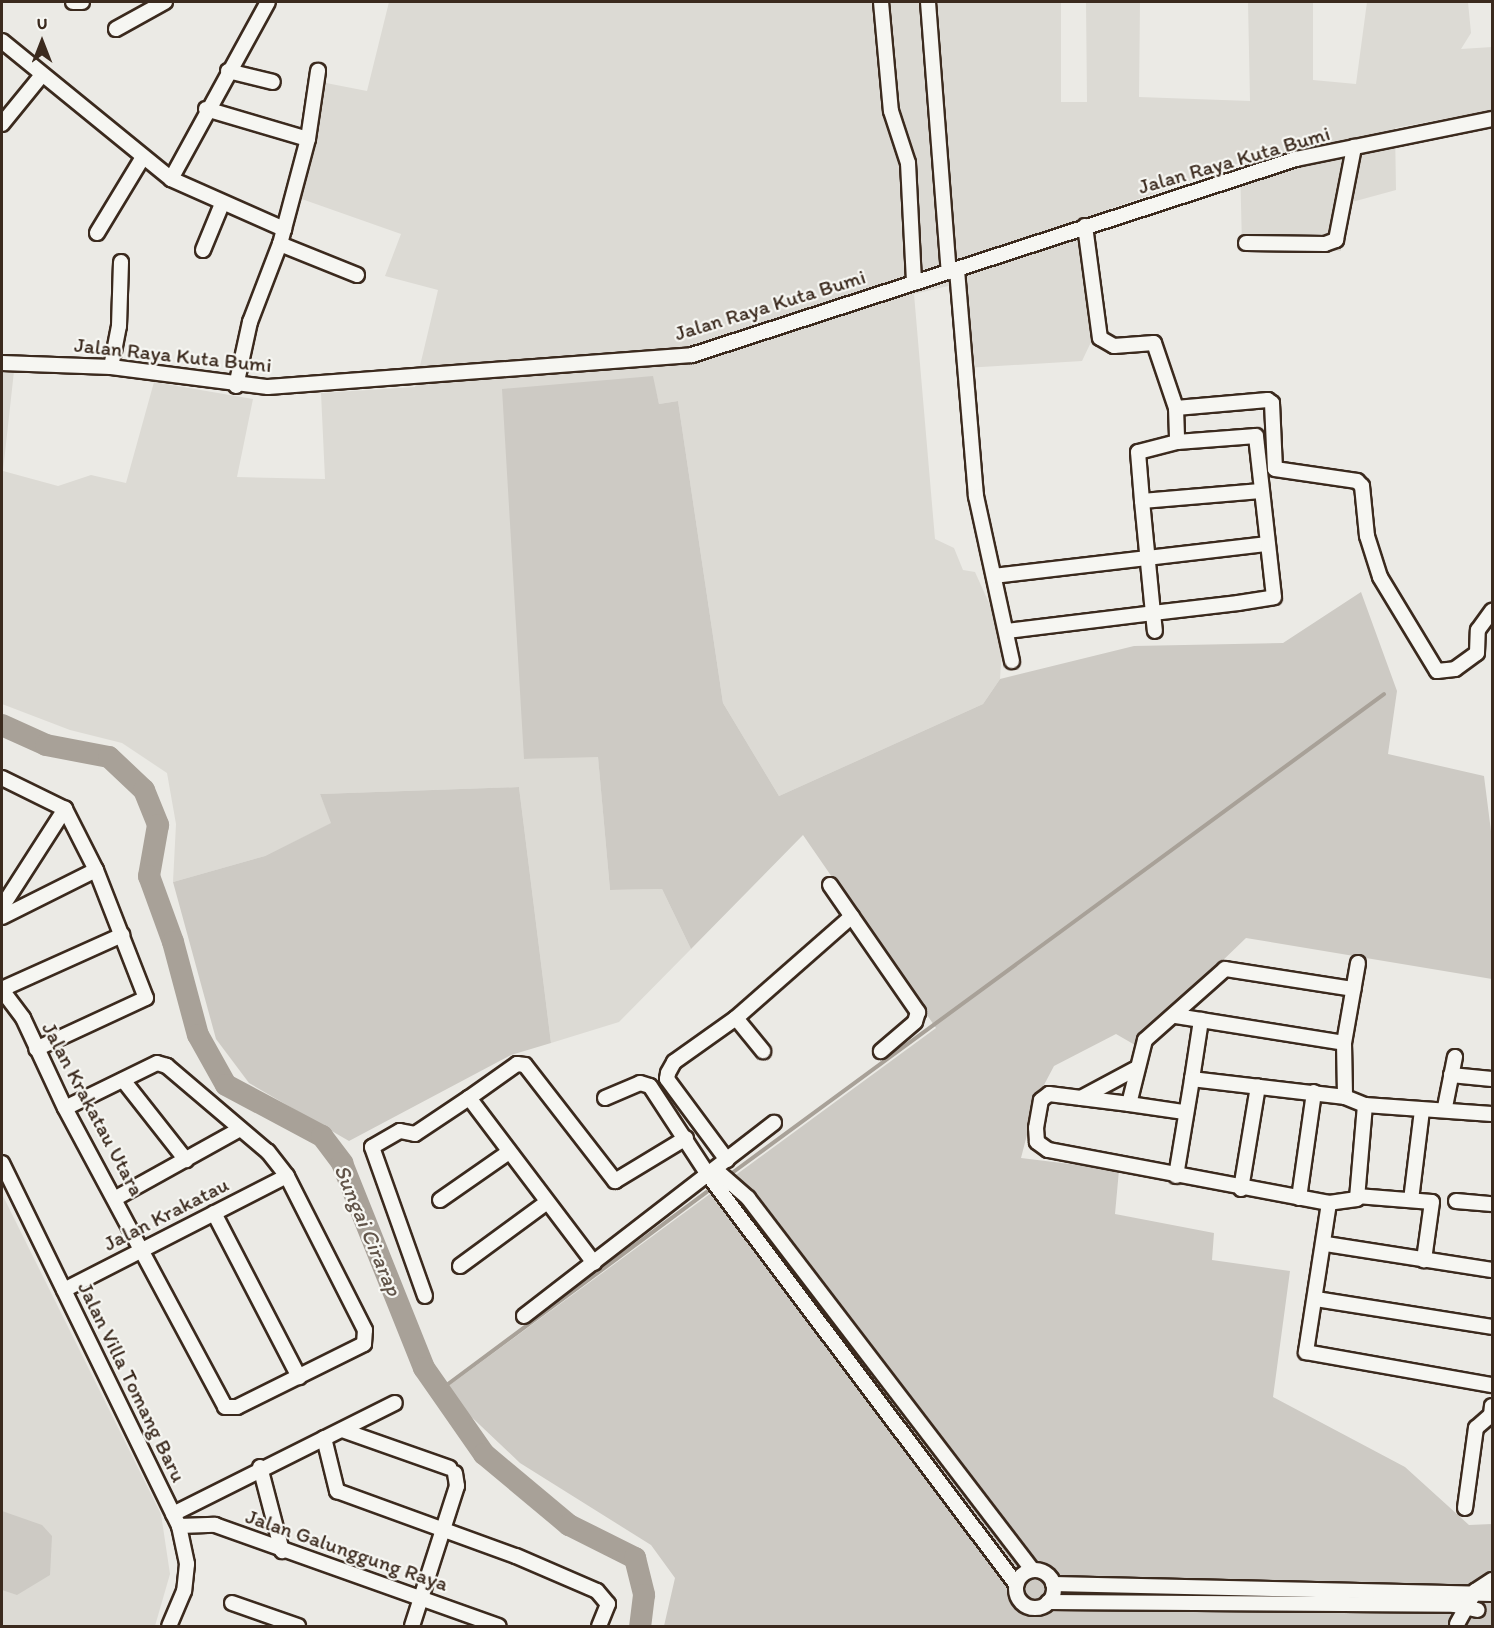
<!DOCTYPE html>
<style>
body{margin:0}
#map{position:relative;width:1494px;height:1628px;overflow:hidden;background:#ebeae5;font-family:Itim,sans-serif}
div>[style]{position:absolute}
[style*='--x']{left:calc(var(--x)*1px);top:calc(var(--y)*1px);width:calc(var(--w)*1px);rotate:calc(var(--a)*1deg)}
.built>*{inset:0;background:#dcdad4}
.green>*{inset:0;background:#cdcac4}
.stream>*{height:4px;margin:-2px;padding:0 2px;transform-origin:2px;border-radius:2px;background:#a8a198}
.river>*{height:22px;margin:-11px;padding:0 11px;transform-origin:11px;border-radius:11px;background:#a8a198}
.roads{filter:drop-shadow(2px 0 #3b2a1e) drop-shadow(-2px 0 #3b2a1e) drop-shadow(0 2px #3b2a1e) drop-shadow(0 -2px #3b2a1e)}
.minor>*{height:14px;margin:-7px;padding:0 7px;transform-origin:7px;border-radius:7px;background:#f6f6f2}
.minor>.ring{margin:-7px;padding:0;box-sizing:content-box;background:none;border:14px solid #f6f6f2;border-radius:50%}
span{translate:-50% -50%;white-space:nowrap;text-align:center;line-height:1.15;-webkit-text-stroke:4.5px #f6f6f2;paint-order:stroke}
.street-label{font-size:21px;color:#3b2a1e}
.water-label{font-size:22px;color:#615449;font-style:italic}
.frame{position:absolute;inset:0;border:3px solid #3b2a1e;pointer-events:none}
.north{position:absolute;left:12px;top:12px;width:60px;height:60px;-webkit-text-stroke:4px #f6f6f2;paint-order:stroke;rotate:0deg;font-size:16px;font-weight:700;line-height:24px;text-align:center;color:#3b2a1e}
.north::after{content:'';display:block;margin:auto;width:21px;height:27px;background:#3b2a1e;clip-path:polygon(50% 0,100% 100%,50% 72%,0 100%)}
</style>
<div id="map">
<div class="built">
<i style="clip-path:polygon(389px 2px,1061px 2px,1061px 102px,1087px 102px,1086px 2px,1140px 2px,1139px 97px,1250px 101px,1248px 2px,1313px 2px,1313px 80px,1356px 84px,1367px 2px,1468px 2px,1471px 33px,1461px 49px,1492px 47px,1492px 110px,1395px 128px,1396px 190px,1341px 205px,1341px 251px,1242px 246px,1240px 163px,1079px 220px,1092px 340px,1082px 361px,965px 368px,957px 284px,914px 294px,935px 539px,954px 548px,963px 570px,975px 572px,1003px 634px,1000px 679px,983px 704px,779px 796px,723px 703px,678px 401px,659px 404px,652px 376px,524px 759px,598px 756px,610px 890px,662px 889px,691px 949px,619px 1022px,551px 1043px,519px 787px,320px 794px,332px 823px,265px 856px,173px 882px,176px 824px,167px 773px,122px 743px,70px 730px,2px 704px,2px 370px,14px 371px,3px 471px,58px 486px,91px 475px,126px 483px,154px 382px,253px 399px,237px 477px,325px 479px,321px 393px,415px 387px,438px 290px,385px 276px,401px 234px,296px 197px,326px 83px,367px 91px)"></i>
<i style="clip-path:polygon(2px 1194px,161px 1514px,170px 1574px,155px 1626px,2px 1626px)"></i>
</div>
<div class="green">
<i style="clip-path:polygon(653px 376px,659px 404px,678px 401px,723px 703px,779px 796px,983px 704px,1000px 679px,1134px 646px,1283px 643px,1361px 592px,1397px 691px,1388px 754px,1484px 776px,1492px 839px,1492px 979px,1246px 938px,1135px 1045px,1116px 1034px,1054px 1066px,1036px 1100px,1021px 1158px,1119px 1170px,1115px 1214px,1214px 1233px,1212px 1260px,1290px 1271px,1273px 1397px,1405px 1467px,1469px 1525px,1492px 1524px,1492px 1626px,664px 1626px,675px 1578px,651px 1545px,520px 1463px,443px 1390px,936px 1028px,803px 835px,691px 949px,662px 889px,610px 890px,598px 757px,524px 759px,502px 389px)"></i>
<i style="clip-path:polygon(519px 787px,551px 1043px,511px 1055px,349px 1141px,249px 1083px,216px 1039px,173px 882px,265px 856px,331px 823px,320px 794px)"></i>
<i style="clip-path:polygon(2px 1511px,42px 1525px,52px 1536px,50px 1575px,17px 1595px,2px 1590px)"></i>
</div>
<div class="stream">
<i style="--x:732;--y:1173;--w:809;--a:-36.3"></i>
<i style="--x:440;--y:1390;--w:337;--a:-36.6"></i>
</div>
<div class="river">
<i style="--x:2;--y:725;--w:48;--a:24.4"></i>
<i style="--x:46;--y:745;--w:64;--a:10.8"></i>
<i style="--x:109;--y:757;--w:48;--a:43.3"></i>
<i style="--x:144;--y:790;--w:38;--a:68"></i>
<i style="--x:158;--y:825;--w:52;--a:100"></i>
<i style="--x:149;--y:876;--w:70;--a:70"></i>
<i style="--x:173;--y:942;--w:96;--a:75"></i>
<i style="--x:198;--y:1035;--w:57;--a:60.8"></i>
<i style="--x:226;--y:1085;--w:109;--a:28"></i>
<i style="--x:322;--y:1136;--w:34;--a:53"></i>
<i style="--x:342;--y:1163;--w:221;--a:68.2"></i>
<i style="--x:424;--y:1368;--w:105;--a:55.1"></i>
<i style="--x:484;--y:1454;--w:111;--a:39.9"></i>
<i style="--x:569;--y:1525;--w:74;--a:26.6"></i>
<i style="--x:635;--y:1558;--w:38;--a:76"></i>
<i style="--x:644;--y:1595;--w:31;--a:97"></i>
</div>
<div class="roads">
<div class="minor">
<i style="--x:73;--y:2;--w:9;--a:0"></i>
<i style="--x:881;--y:2;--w:109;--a:84.8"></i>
<i style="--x:891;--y:111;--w:55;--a:71.9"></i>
<i style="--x:908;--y:163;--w:120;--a:87.1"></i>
<i style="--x:928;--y:2;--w:271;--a:85.6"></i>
<i style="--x:116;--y:29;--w:56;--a:-28.9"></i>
<i style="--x:2;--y:41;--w:218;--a:39.2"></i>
<i style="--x:171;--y:179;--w:124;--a:23.9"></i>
<i style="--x:228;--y:71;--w:46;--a:13.7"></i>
<i style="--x:206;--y:109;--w:106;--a:16.4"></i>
<i style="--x:2;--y:124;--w:63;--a:-50.8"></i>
<i style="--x:171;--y:179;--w:202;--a:-61.3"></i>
<i style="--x:1085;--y:226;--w:113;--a:82.4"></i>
<i style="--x:1100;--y:338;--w:16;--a:30"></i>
<i style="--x:1114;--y:346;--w:40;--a:-4.3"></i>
<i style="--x:1154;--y:343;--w:69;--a:71.3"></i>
<i style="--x:1176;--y:408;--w:34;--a:88"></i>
<i style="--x:97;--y:233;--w:89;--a:-58.8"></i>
<i style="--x:1246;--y:243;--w:79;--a:0.7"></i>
<i style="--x:1325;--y:244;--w:12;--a:-20"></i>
<i style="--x:1336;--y:240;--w:95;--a:-79"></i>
<i style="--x:280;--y:244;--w:83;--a:21.9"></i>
<i style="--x:203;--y:250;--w:50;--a:-67.6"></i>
<i style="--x:957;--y:270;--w:227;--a:85.2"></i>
<i style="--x:976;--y:496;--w:169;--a:77.7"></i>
<i style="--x:2;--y:363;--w:109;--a:2.1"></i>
<i style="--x:111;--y:367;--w:158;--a:7.3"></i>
<i style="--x:268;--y:387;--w:425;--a:-4.3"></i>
<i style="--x:692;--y:355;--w:635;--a:-17.98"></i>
<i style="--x:1296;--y:159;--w:200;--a:-11.5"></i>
<i style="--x:111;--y:367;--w:42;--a:-79"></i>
<i style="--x:119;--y:326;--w:64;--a:-88.2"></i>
<i style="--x:236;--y:386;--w:66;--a:-77.7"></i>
<i style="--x:250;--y:322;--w:84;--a:-69"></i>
<i style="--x:280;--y:244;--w:109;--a:-75.1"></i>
<i style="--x:308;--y:139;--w:69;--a:-81.6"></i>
<i style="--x:1176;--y:408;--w:92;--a:-5"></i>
<i style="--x:1268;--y:400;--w:5;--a:37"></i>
<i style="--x:1272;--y:403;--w:66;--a:87.4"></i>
<i style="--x:1275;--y:469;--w:83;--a:8.3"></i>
<i style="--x:1357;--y:481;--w:7;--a:45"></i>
<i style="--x:1362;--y:486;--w:50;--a:84.3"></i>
<i style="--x:1367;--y:536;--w:43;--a:72.4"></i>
<i style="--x:1380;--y:577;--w:110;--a:58.8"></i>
<i style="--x:1437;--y:671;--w:18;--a:-6"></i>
<i style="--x:1455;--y:669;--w:27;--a:-36"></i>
<i style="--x:1477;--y:653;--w:23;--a:-88"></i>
<i style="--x:1478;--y:630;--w:24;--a:-54"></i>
<i style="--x:1142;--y:501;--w:119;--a:-4.8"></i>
<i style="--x:994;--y:576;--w:275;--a:-6.7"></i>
<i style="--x:1007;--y:631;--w:147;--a:-7"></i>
<i style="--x:1153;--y:613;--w:86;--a:-6.7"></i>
<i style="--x:1238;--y:603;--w:36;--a:-9"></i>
<i style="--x:1274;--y:597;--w:162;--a:-96.4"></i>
<i style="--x:1256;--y:436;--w:79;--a:175.7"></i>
<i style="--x:1177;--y:442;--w:40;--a:165.6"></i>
<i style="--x:1138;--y:452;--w:49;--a:85.3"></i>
<i style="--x:1142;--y:501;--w:113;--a:84.4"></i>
<i style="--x:1153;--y:613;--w:18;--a:84"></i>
<i style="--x:2;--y:778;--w:70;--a:26.2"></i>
<i style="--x:65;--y:809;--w:68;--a:63.1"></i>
<i style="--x:96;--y:870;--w:137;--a:68.7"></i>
<i style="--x:146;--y:998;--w:121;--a:155.1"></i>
<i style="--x:830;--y:885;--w:155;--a:55.3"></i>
<i style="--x:918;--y:1012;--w:10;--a:107"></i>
<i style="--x:915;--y:1022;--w:45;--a:139.5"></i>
<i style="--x:2;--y:907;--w:117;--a:-57.3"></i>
<i style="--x:2;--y:917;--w:105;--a:-26.6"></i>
<i style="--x:1358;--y:963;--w:81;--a:99.9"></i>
<i style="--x:1344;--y:1043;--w:54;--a:88.9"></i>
<i style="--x:1345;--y:1097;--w:22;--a:22"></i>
<i style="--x:1365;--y:1105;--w:94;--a:94.9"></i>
<i style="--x:1357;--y:1199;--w:28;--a:172"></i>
<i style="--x:1329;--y:1203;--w:151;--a:98.8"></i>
<i style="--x:1306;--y:1352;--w:189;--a:10.1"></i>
<i style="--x:2;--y:989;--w:132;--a:-24.2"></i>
<i style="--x:2;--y:990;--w:35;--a:53"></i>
<i style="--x:23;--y:1018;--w:99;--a:65"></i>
<i style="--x:65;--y:1108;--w:339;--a:61.8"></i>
<i style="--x:225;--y:1407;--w:12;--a:0"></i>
<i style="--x:237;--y:1407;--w:142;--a:-26.4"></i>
<i style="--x:364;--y:1344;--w:14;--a:-86"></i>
<i style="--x:365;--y:1330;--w:173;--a:-116.9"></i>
<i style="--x:287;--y:1176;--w:31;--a:-128"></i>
<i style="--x:268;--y:1152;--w:133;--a:-139.6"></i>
<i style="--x:167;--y:1066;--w:10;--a:-163"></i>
<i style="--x:157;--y:1063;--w:102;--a:153.9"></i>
<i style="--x:1176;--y:1016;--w:170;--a:9.1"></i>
<i style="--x:736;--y:1018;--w:43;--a:50.7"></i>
<i style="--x:1451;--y:1075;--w:41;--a:5.6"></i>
<i style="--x:1192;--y:1079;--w:60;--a:-81.3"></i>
<i style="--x:123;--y:1080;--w:102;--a:51.8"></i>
<i style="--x:605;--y:1098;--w:38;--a:-23"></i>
<i style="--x:640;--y:1083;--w:10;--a:17"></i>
<i style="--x:650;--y:1086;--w:108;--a:56.8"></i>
<i style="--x:709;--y:1176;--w:511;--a:53.04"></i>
<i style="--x:1081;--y:1098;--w:61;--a:-28.2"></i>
<i style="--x:1129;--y:1104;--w:56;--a:8.3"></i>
<i style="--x:1365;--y:1105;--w:127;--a:4.1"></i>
<i style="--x:1445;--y:1107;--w:51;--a:-78.7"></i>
<i style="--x:727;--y:1160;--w:101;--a:-126.5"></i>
<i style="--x:667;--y:1079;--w:6;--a:-81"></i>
<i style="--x:668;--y:1073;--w:13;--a:-61"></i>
<i style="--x:674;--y:1062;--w:76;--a:-35.4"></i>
<i style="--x:736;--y:1018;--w:154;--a:-41.3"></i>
<i style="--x:2;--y:1163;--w:404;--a:64"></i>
<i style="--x:179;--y:1526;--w:39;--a:78"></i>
<i style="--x:187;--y:1564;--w:27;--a:96"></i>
<i style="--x:184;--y:1591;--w:38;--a:113"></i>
<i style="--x:716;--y:1170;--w:43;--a:41.2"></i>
<i style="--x:748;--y:1198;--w:468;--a:52.6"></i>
<i style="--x:1176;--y:1176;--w:98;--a:-80.6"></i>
<i style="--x:1192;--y:1079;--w:154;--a:6.7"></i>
<i style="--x:1241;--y:1189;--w:104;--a:-80.6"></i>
<i style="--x:1357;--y:1196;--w:75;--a:4.6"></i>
<i style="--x:1432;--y:1202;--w:59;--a:97.9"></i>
<i style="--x:116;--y:1198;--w:140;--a:-29.1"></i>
<i style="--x:1299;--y:1198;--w:107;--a:-81.9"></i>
<i style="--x:440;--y:1200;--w:84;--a:-34.8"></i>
<i style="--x:1411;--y:1200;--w:90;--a:-83"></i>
<i style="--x:1456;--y:1201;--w:36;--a:5"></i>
<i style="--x:1329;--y:1203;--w:286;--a:-169.3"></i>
<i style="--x:1048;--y:1150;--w:14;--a:-144"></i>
<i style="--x:1037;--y:1142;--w:14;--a:-94"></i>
<i style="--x:1036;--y:1128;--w:28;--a:-80"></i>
<i style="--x:1041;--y:1100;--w:10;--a:-37"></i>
<i style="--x:1049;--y:1094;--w:81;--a:7.1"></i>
<i style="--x:1129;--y:1104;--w:66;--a:-76"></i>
<i style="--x:1145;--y:1040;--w:107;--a:-41.6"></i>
<i style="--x:1225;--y:969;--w:130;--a:8.9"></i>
<i style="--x:214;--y:1213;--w:185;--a:62.6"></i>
<i style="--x:1326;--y:1244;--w:168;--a:8.9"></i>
<i style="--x:594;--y:1263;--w:207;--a:-127.1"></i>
<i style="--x:469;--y:1098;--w:59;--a:-35.3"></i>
<i style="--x:517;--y:1064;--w:8;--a:7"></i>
<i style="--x:525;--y:1065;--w:147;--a:52.2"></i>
<i style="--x:615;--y:1181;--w:83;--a:-31.2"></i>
<i style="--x:460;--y:1266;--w:108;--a:-36.3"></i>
<i style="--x:64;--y:1290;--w:250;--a:-27.1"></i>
<i style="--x:425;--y:1296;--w:158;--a:-109.6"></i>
<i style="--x:372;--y:1147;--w:32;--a:-30"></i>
<i style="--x:400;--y:1131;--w:15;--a:11"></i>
<i style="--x:415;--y:1134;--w:65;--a:-33.7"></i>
<i style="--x:1316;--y:1299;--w:178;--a:9"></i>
<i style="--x:524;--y:1316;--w:316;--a:-37.7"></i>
<i style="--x:342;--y:1430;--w:114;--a:19.4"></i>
<i style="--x:324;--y:1438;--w:55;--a:76.2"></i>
<i style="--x:337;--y:1491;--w:190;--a:20"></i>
<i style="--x:516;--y:1556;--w:88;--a:23.4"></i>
<i style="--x:597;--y:1591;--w:17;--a:50"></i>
<i style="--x:608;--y:1604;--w:24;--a:112"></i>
<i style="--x:260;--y:1467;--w:87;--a:75.3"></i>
<i style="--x:1465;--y:1508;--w:81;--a:-82.2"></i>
<i style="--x:1476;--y:1428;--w:20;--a:-41"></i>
<i style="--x:1491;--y:1415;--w:9;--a:-84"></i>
<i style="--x:173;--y:1514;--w:248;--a:-26.6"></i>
<i style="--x:179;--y:1526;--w:36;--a:-2"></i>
<i style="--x:215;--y:1525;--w:301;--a:19.6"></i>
<i class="ring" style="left:1016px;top:1570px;width:24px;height:24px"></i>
<i style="--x:1053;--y:1584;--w:439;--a:1.3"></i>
<i style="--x:1048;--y:1602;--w:406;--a:0.4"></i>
<i style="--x:1454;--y:1605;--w:24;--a:12"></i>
<i style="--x:232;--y:1603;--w:70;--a:19.2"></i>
<i style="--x:1457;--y:1624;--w:38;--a:-61"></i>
<i style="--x:1475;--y:1591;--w:20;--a:-33"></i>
<i style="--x:412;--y:1626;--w:147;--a:-72.2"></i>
<i style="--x:457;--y:1486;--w:13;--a:-99"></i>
</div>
</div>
<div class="street-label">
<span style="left:1234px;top:160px;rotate:-16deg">Jalan Raya Kuta Bumi</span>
<span style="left:770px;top:305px;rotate:-17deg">Jalan Raya Kuta Bumi</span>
<span style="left:173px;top:355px;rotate:6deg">Jalan Raya Kuta Bumi</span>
<span style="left:93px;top:1109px;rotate:62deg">Jalan Krakatau Utara</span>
<span style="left:166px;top:1214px;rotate:-27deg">Jalan Krakatau</span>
<span style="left:132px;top:1382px;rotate:64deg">Jalan Villa Tomang Baru</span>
<span style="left:347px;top:1550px;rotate:19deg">Jalan Galunggung Raya</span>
</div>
<div class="water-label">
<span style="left:368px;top:1230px;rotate:67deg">Sungai Cirarap</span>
</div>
<div class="frame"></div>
<div class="north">U</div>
</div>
